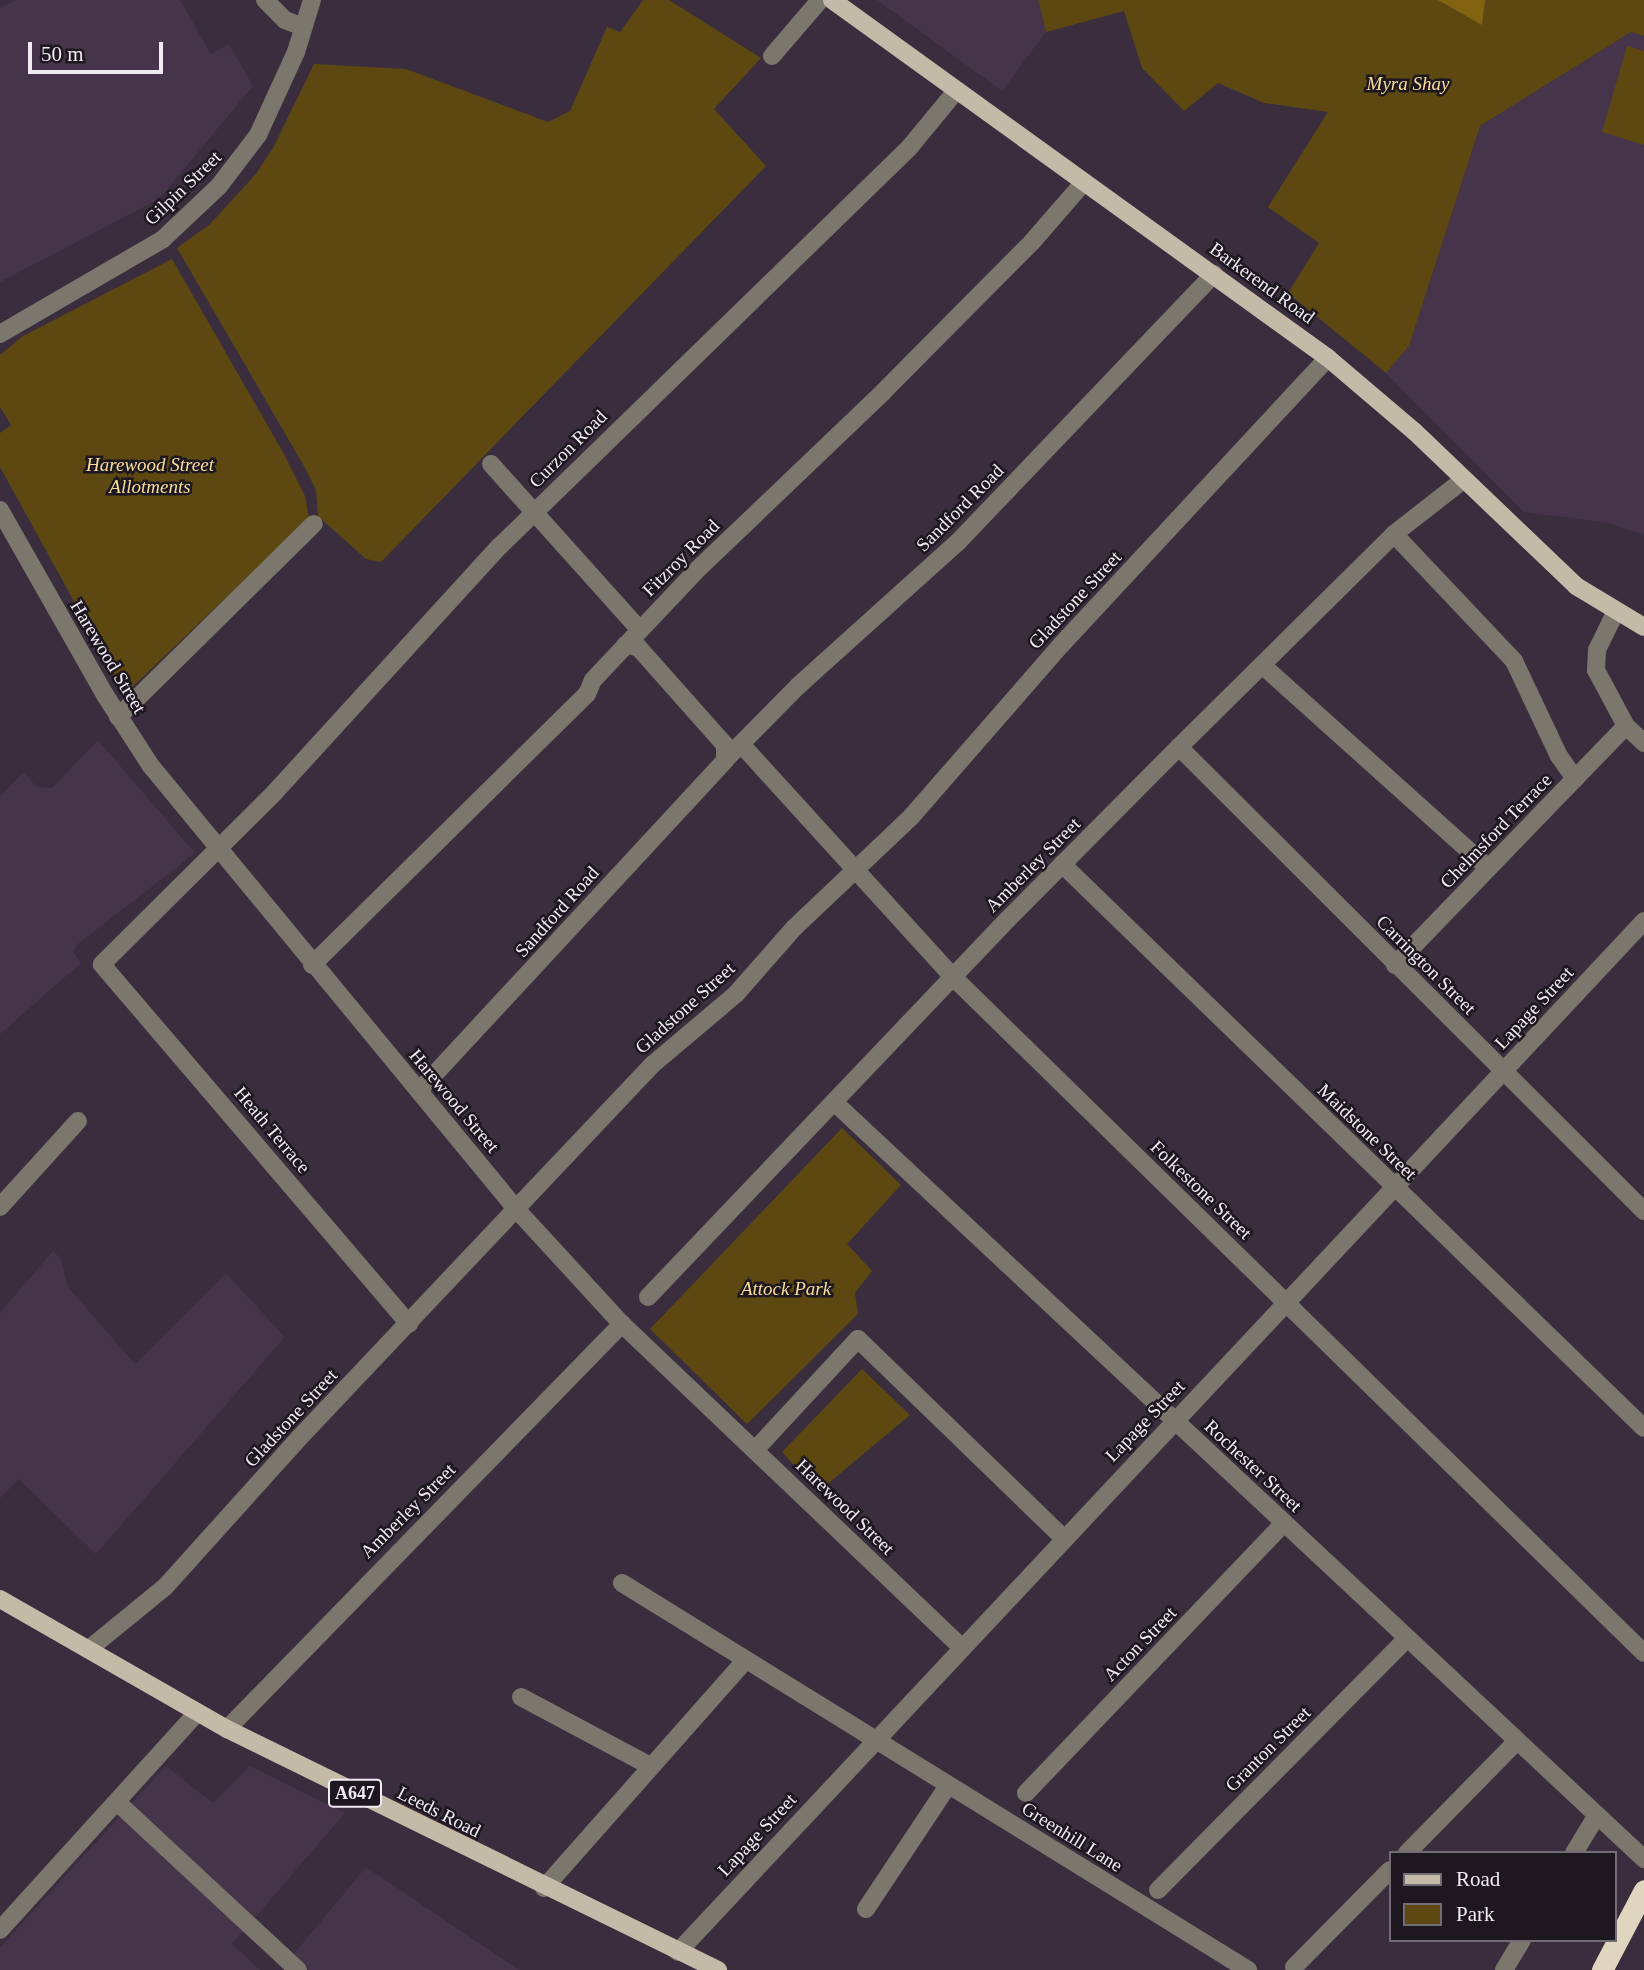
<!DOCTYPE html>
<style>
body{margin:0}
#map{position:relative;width:1644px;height:1970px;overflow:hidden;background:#3a2d3d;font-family:"Times New Roman",serif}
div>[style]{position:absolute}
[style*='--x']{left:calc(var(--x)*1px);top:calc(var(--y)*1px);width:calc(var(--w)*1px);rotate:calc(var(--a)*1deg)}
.built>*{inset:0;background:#45344a}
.green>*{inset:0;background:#5e4812}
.forest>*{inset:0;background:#816312}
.minor>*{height:18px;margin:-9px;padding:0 9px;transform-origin:9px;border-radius:9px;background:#7b776d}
.major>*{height:18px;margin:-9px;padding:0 9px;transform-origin:9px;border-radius:9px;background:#c3baa8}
.highway>*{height:21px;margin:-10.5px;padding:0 10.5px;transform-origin:10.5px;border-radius:10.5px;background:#e0d5be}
span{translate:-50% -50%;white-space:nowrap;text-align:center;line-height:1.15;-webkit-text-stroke:5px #1d181f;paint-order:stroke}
.shield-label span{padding:2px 5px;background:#1d181f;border:2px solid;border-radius:5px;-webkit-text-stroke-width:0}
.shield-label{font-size:18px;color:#f2eaf5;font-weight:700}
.park-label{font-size:19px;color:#fbdc98;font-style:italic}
.street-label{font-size:19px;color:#f2eaf5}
.legend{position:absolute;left:1389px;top:1851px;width:228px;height:91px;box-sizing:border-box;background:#1d181f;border:2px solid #726c75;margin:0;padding:9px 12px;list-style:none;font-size:21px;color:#f2eaf5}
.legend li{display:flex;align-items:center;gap:14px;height:35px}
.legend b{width:35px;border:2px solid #726c75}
.scale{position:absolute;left:28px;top:42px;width:135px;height:32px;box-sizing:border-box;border:4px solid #f2eaf5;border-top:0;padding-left:9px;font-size:21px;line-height:24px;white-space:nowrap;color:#f2eaf5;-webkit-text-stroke:5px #1d181f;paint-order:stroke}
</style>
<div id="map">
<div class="built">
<i style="clip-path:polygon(16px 0,180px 0,211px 54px,229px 44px,253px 86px,159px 199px,0 282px,0 8px)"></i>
<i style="clip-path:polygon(877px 0,1038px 0,1046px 32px,1002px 91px)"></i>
<i style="clip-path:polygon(1631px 32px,1644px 36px,1644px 535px,1608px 523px,1524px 512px,1386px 373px,1409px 346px,1480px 126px)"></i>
<i style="clip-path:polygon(98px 740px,195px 853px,78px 944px,73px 952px,81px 963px,0 1034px,0 797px,23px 772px,37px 787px,52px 788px)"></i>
<i style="clip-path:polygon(53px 1251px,61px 1259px,68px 1287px,135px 1364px,226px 1273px,285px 1337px,96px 1554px,19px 1479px,0 1498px,0 1313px)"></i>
<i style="clip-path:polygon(166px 1766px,213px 1803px,250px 1766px,345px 1813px,232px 1944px,260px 1970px,0 1970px,0 1947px)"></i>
<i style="clip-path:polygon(366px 1867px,519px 1970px,308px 1970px,292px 1956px)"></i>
</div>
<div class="green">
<i style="clip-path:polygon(643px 0,669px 0,761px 58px,714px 109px,766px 166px,381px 562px,366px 559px,318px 516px,316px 490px,304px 466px,177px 248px,210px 224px,255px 175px,273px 148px,314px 64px,406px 69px,548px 122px,570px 111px,607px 27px,620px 32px)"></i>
<i style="clip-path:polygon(1038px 0,1644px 0,1644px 36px,1631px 32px,1480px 126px,1409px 346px,1386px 373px,1288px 293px,1319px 243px,1268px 207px,1328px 112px,1264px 103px,1218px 83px,1184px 111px,1142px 68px,1124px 11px,1046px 32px)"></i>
<i style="clip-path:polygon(1627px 46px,1644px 51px,1644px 145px,1602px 132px)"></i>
<i style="clip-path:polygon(172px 259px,284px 454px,305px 496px,309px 518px,125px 694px,0 467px,0 433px,11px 425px,0 407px,0 355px,23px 336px)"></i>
<i style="clip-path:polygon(842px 1128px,901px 1185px,847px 1244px,872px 1271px,855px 1293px,858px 1314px,747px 1424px,650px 1329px)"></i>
<i style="clip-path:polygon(862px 1369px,910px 1415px,818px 1492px,782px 1452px)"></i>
</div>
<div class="forest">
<i style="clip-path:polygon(1438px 0,1485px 0,1482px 25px)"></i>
</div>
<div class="minor">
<i style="--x:265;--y:0;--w:28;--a:45"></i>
<i style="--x:285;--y:20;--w:19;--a:21"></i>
<i style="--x:772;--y:56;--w:74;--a:-49.4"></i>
<i style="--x:0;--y:334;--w:189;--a:-30.2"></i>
<i style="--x:163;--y:239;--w:77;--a:-43.4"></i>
<i style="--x:219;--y:186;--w:64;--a:-52.6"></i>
<i style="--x:258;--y:135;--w:91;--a:-65.4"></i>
<i style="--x:296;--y:52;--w:54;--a:-72.9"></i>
<i style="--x:491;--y:464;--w:223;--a:48.1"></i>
<i style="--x:0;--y:510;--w:213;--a:60.4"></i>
<i style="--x:105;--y:695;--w:85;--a:57.1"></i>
<i style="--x:151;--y:766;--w:575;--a:50.5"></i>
<i style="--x:517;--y:1210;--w:155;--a:47.4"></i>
<i style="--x:622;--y:1324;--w:470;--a:43.6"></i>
<i style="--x:1394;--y:534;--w:175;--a:46.6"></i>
<i style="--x:1514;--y:661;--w:105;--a:64.7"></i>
<i style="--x:1559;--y:756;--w:28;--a:55"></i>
<i style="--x:1615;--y:613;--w:41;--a:115.9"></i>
<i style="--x:1597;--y:650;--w:20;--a:93"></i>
<i style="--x:1596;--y:670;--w:64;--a:61.8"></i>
<i style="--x:1626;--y:726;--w:25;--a:43"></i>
<i style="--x:1262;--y:665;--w:304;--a:41.9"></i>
<i style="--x:118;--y:717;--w:275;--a:-44.6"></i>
<i style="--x:741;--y:744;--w:316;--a:47.7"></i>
<i style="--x:954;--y:978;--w:965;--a:44.37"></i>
<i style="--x:1179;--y:747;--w:657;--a:44.94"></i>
<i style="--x:725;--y:760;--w:104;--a:-45.4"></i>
<i style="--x:798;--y:686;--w:214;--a:-42"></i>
<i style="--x:957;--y:543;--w:372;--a:-46.3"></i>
<i style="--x:1062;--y:864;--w:810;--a:44.1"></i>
<i style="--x:312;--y:965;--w:386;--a:-44.6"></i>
<i style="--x:587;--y:694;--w:15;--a:-67"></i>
<i style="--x:593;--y:680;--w:153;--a:-46.6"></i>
<i style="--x:698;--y:569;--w:257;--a:-43.7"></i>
<i style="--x:884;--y:391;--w:210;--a:-45.2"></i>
<i style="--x:1032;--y:242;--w:79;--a:-49.1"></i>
<i style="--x:1395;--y:965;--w:332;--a:-46"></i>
<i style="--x:419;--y:1091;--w:451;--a:-47.2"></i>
<i style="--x:725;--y:760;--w:15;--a:-90"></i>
<i style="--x:725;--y:745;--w:131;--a:-131.6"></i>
<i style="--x:638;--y:647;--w:13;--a:-171"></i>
<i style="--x:834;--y:1102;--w:1109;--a:43.06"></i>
<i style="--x:0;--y:1207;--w:116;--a:-47.8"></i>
<i style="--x:648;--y:1297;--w:522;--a:-46.4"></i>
<i style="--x:1008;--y:919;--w:243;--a:-45.2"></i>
<i style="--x:1179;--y:747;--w:303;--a:-44.7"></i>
<i style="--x:1394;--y:534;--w:88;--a:-38"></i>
<i style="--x:409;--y:1324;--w:473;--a:-130.5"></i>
<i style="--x:102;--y:964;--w:244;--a:-44.8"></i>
<i style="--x:275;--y:792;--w:333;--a:-47.6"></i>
<i style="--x:500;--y:546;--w:571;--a:-44.22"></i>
<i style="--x:909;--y:148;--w:74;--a:-50.5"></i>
<i style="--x:756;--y:1449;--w:150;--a:-47.2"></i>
<i style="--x:858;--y:1339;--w:284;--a:44.1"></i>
<i style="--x:622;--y:1583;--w:736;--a:31.72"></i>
<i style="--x:89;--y:1649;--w:98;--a:-39.2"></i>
<i style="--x:165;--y:1587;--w:202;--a:-48"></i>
<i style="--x:300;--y:1437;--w:512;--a:-46.58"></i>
<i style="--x:652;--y:1065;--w:110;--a:-40.2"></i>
<i style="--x:736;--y:994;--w:88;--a:-48.7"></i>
<i style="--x:794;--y:928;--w:161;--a:-43.5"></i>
<i style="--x:911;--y:817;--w:228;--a:-48.9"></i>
<i style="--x:1061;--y:645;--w:392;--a:-47.1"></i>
<i style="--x:521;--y:1697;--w:146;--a:28.1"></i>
<i style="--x:227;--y:1729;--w:566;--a:-45.72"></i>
<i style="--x:1026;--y:1793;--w:373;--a:-46.3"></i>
<i style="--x:117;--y:1802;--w:247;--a:42.9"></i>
<i style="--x:1407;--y:1853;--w:157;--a:-45.5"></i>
<i style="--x:1574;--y:1853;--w:44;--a:-58.8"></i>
<i style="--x:544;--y:1888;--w:303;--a:-48.5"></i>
<i style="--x:1158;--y:1890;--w:354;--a:-45.3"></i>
<i style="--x:866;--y:1909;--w:146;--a:-56.4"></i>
<i style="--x:0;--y:1930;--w:293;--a:-47.8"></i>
<i style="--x:678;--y:1952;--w:1413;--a:-46.86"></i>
<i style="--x:1294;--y:1967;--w:136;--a:-45.3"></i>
<i style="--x:1504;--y:1970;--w:35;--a:-59"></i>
</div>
<div class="major">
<i style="--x:832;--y:0;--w:612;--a:35.82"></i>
<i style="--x:1328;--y:358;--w:114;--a:40.4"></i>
<i style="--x:1415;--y:432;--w:223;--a:43.7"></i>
<i style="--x:1576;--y:586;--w:79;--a:31.1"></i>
<i style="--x:0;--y:1599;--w:262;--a:29.8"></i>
<i style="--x:227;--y:1729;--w:547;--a:26.14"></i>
</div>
<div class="highway">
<i style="--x:1602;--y:1970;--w:90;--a:-62.3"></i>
</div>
<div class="shield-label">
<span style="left:355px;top:1793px">A647</span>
</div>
<div class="park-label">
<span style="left:1408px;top:84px">Myra Shay</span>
<span style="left:150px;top:476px">Harewood Street<br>Allotments</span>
<span style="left:786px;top:1289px">Attock Park</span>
</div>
<div class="street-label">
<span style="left:183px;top:188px;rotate:-44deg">Gilpin Street</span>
<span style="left:1262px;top:283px;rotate:36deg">Barkerend Road</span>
<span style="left:568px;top:449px;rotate:-45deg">Curzon Road</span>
<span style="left:960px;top:508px;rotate:-45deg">Sandford Road</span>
<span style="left:681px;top:558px;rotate:-45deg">Fitzroy Road</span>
<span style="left:1075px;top:600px;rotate:-47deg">Gladstone Street</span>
<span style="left:108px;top:657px;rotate:59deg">Harewood Street</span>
<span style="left:1496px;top:831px;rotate:-46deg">Chelmsford Terrace</span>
<span style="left:1033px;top:865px;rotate:-45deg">Amberley Street</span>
<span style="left:557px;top:912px;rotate:-48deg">Sandford Road</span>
<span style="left:1426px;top:965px;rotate:45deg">Carrington Street</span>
<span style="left:685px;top:1008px;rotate:-42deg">Gladstone Street</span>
<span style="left:1534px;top:1008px;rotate:-47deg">Lapage Street</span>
<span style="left:454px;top:1101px;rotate:50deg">Harewood Street</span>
<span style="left:272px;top:1130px;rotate:50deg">Heath Terrace</span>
<span style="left:1367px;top:1132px;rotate:44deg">Maidstone Street</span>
<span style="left:1201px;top:1190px;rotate:44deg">Folkestone Street</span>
<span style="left:291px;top:1418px;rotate:-47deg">Gladstone Street</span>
<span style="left:1145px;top:1421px;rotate:-46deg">Lapage Street</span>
<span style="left:1253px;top:1466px;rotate:43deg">Rochester Street</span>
<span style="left:845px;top:1507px;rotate:44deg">Harewood Street</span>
<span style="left:408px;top:1511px;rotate:-45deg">Amberley Street</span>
<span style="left:1140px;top:1644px;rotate:-46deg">Acton Street</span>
<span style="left:1268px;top:1749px;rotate:-45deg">Granton Street</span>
<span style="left:439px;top:1812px;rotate:27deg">Leeds Road</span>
<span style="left:757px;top:1835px;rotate:-47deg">Lapage Street</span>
<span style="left:1072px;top:1837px;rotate:32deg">Greenhill Lane</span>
</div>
<ul class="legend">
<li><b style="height:9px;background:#c3baa8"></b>Road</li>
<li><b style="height:19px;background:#5e4812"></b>Park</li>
</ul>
<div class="scale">50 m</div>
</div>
